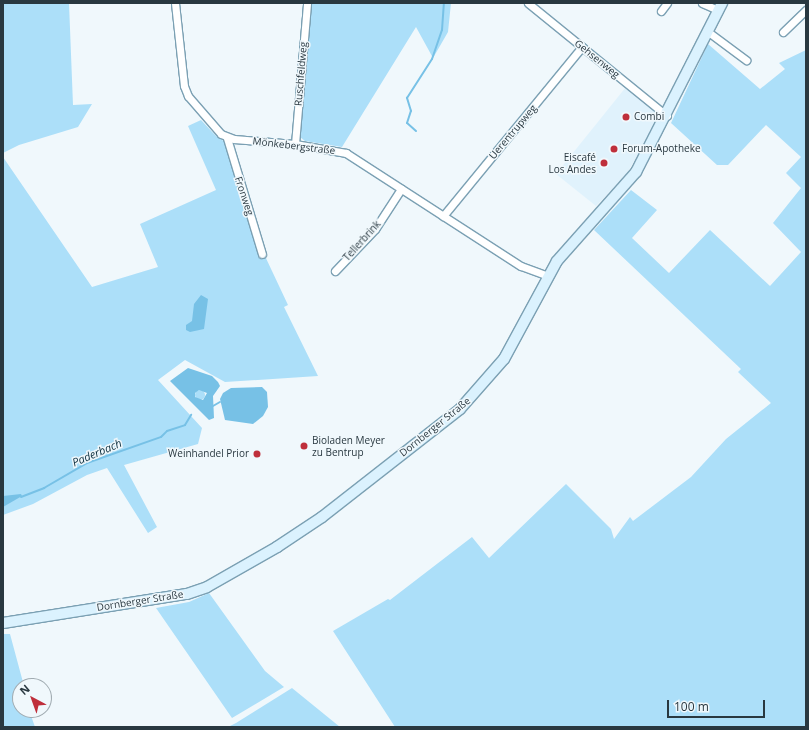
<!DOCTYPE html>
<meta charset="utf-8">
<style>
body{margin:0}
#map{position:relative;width:809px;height:730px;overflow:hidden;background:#f0f8fc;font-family:"Open Sans",sans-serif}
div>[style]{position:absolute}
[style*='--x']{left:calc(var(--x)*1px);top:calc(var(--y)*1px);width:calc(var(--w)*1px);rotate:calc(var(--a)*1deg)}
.built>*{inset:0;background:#e0f2fc}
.green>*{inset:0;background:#acdff9}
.round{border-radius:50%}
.water>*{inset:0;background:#77c1e6}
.stream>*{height:2px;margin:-1px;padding:0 1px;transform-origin:1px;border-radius:1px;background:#77c1e6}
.roads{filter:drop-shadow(1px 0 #7ba0b3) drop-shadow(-1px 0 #7ba0b3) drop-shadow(0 1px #7ba0b3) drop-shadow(0 -1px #7ba0b3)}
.minor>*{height:7px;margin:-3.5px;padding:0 3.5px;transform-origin:3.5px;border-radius:3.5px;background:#fff}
.secondary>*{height:10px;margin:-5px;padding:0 5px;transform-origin:5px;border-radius:5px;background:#dbf2fe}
.dots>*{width:11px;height:11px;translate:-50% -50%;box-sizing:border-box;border:2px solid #f0f8fc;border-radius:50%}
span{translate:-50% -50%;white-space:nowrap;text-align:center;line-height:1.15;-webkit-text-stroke:3px #f0f8fc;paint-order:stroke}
.street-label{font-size:10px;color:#293840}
.poi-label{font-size:10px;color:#293840}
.left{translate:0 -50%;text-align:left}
.right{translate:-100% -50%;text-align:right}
.water-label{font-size:11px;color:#0c2f3f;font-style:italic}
.frame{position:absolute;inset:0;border:4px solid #293840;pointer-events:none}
.north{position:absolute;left:12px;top:678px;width:40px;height:40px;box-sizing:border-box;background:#f0f8fc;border:1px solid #a0abb1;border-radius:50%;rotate:319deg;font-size:11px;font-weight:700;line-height:16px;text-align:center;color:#293840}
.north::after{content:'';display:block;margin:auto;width:14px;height:18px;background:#bf2f3b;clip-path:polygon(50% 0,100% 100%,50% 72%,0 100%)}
.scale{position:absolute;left:667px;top:700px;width:98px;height:18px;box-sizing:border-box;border:2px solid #293840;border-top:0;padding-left:5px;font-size:12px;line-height:14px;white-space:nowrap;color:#293840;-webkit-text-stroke:3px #f0f8fc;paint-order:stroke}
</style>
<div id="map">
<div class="built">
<i style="clip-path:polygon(626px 87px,661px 115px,626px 175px,596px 206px,556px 174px)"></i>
</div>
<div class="green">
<i style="clip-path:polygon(3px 3px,69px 3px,73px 105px,92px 104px,78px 127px,19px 145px,3px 153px)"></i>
<i style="clip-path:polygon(311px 3px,451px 3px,448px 32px,433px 58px,416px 27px,342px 147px,305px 141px,300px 137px)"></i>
<i style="clip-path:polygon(708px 44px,760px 89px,785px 69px,779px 63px,806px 50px,806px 727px,395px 727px,333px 631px,388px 599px,390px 600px,472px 537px,489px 558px,566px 484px,611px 529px,614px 539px,630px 517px,633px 521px,691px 477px,726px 439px,771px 403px,738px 372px,741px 369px,594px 230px,631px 190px,657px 210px,632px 238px,669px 273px,710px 230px,770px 286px,801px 252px,773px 223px,801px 188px,786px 173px,801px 157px,766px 125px,728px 165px,717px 165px,671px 123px)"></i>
<i style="clip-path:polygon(201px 120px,216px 136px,225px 142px,261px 257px,264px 254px,288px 305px,284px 307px,318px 376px,225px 382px,185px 360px,158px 380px,202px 428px,198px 444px,124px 465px,157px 527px,148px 533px,107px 468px,87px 475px,33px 504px,3px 515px,3px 157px,92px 287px,158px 267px,140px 224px,216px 190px,188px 126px)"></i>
<i class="round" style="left:195px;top:390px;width:10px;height:10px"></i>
<i style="clip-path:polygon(209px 593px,265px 671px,284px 687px,232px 718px,156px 608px,189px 602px)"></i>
<i style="clip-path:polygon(3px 634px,10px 634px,24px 686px,20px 686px,20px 710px,29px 710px,35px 727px,3px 727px)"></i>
<i style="clip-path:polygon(292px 688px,340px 727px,228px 727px,236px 723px)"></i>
</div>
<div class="water">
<i style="clip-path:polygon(201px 295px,208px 299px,204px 329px,190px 332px,186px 330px,186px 325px,192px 321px,194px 304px)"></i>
<i style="clip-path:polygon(evenodd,188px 368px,212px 376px,218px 382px,220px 386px,213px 396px,214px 418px,209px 420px,170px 381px,188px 368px,199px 390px,207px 393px,203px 400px,195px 397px,195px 393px,199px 390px)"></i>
<i style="clip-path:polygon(262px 387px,267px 392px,268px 407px,263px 416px,253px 424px,225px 420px,220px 399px,223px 393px,231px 388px)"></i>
<i style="clip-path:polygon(21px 494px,22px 496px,3px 507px,3px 496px)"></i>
</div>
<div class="stream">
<i style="--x:416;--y:131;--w:12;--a:-138"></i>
<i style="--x:407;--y:123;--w:13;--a:-72"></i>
<i style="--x:411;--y:111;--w:14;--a:-107"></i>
<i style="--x:407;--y:98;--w:46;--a:-57.3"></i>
<i style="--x:432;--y:59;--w:31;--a:-71"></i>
<i style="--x:442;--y:30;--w:27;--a:-86"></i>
<i style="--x:213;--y:406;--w:8;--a:-30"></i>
<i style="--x:21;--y:497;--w:25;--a:-21"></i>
<i style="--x:44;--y:488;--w:50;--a:-30.2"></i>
<i style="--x:87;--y:463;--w:78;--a:-19.4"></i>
<i style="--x:161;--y:437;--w:8;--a:-45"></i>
<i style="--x:167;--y:431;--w:19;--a:-18"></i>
<i style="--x:185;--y:425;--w:12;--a:-59"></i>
</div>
<div class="roads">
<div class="minor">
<i style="--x:175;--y:3;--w:83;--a:83.8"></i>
<i style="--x:184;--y:86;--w:11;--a:68"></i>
<i style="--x:188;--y:96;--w:50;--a:49"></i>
<i style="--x:221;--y:134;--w:14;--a:21"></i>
<i style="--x:234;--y:139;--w:61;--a:4.7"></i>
<i style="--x:295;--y:144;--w:52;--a:10"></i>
<i style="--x:346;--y:153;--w:208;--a:32.9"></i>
<i style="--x:521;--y:266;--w:29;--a:20"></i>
<i style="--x:528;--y:3;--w:179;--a:39.1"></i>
<i style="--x:702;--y:3;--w:17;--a:24"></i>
<i style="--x:661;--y:11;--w:10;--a:-53"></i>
<i style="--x:707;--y:31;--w:49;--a:36.6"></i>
<i style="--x:783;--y:32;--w:32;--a:-44"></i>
<i style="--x:227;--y:138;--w:121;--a:73.2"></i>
<i style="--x:295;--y:144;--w:142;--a:-85.1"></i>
<i style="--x:443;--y:216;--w:219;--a:-50.6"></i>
<i style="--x:335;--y:271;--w:58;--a:-46.4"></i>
<i style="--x:375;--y:229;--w:48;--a:-57"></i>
</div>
<div class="secondary">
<i style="--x:3;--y:623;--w:186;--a:-9"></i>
<i style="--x:187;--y:594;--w:21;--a:-19"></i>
<i style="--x:207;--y:587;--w:81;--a:-29.7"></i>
<i style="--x:277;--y:547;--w:54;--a:-33.7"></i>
<i style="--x:322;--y:517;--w:175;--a:-38"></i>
<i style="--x:460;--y:409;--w:67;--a:-48.7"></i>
<i style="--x:504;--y:359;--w:111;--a:-61.6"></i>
<i style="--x:557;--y:261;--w:119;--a:-48.4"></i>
<i style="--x:636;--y:172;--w:190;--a:-63"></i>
</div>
</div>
<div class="dots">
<i style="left:626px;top:117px;background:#bf2f3b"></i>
<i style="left:614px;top:149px;background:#bf2f3b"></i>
<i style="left:604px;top:163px;background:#bf2f3b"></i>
<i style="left:304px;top:446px;background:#bf2f3b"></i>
<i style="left:257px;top:454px;background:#bf2f3b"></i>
</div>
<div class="street-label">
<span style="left:597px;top:59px;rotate:39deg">Gehsenweg</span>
<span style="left:301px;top:74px;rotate:-85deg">Ruschfeldweg</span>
<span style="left:513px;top:132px;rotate:-50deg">Uerentrupweg</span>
<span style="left:294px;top:146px;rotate:7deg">Mönkebergstraße</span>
<span style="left:244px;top:196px;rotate:72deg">Fronweg</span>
<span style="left:362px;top:241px;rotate:-48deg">Tellerbrink</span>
<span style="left:435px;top:427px;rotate:-39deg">Dornberger Straße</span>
<span style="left:140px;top:601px;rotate:-9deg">Dornberger Straße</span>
</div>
<div class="poi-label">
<span class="left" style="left:634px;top:117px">Combi</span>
<span class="left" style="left:622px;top:149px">Forum-Apotheke</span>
<span class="right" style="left:596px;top:163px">Eiscafé<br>Los Andes</span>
<span class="left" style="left:312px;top:446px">Bioladen Meyer<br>zu Bentrup</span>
<span class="right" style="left:249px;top:454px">Weinhandel Prior</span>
</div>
<div class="water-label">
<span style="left:97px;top:453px;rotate:-23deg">Paderbach</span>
</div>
<div class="frame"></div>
<div class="north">N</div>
<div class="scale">100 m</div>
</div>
